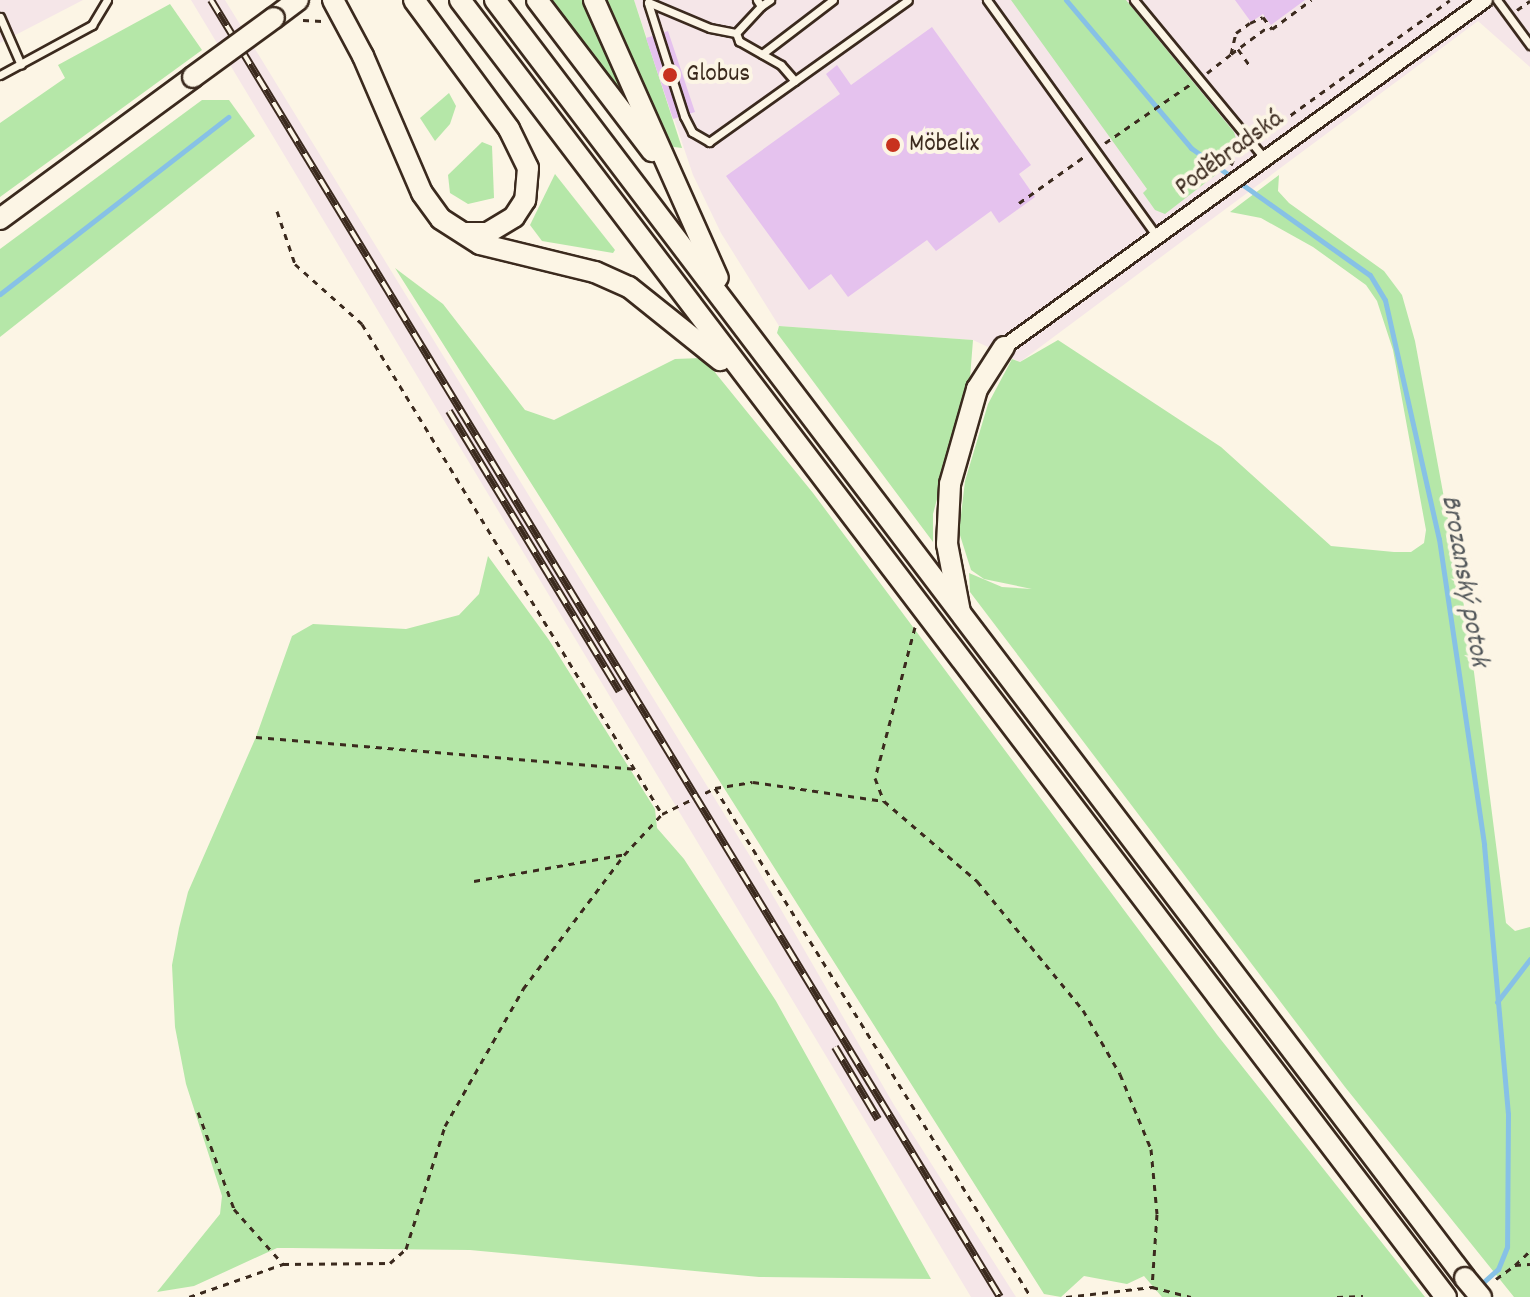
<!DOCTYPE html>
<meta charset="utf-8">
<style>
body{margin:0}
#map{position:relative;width:1530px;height:1297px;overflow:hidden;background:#fcf5e5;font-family:Dekko,sans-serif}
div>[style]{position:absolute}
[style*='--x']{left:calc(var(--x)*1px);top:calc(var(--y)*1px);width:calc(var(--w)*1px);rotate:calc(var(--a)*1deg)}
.built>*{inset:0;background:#f5e6e8}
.green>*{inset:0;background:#b5e7a8}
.stream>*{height:5px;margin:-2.5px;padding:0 2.5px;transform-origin:2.5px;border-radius:2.5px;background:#87c1e6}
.building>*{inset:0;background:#e5c2ee}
.path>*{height:3px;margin-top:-1.5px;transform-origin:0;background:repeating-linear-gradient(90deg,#3b2a1e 0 6px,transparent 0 12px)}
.roads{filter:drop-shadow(2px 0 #3b2a1e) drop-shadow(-2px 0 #3b2a1e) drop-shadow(0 2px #3b2a1e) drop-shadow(0 -2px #3b2a1e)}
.service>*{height:7px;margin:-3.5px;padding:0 3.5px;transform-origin:3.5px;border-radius:3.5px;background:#fcf5e5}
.minor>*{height:14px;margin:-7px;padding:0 7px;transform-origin:7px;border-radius:7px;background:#fcf5e5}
.primary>*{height:20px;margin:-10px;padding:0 10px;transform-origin:10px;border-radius:10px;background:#fcf5e5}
.rail>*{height:8px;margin-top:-4px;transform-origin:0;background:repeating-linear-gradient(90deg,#fcf5e5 0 15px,#3b2a1e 0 30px);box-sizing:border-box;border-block:2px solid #3b2a1e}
.bridges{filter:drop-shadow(2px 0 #3b2a1e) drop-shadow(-2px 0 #3b2a1e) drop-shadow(0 2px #3b2a1e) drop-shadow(0 -2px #3b2a1e)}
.primary-bridge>*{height:20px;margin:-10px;padding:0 10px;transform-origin:10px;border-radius:10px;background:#fcf5e5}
.dots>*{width:22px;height:22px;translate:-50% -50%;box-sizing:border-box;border:4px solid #fcf5e5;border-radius:50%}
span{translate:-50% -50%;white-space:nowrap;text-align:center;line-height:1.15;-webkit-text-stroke:8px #fcf5e5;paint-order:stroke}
.poi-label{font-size:26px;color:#3b2a1e}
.left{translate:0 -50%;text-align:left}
.street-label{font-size:26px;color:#3b2a1e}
.water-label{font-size:28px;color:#52575a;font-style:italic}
</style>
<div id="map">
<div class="built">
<i style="clip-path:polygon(0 0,83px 0,0 43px)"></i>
<i style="clip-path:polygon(191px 0,225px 0,750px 856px,894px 1105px,1016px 1297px,971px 1297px)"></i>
<i style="clip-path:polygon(634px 0,1530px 0,1530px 67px,1478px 21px,1020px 362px,973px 340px,779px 326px,721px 233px,693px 175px)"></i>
</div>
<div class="green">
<i style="clip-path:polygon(547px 0,583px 0,637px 119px)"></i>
<i style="clip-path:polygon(604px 0,634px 0,682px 148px,667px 146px)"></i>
<i style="clip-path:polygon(1011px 0,1126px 0,1234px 132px,1238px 145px,1231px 163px,1165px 214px,1155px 210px,1143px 193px,1147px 189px)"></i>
<i style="clip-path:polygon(170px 4px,202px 50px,0 197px,0 123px,65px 78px,58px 65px)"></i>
<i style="clip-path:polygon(449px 93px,456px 106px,450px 124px,435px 141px,420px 118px)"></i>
<i style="clip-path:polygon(202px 100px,229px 100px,255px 136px,0 337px,0 249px)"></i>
<i style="clip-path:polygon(482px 142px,492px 146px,494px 198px,468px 204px,450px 193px,448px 175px)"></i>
<i style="clip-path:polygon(555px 174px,615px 250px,613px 253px,542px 241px,530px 225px)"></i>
<i style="clip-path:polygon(1279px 175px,1278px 191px,1289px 203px,1384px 271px,1402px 295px,1415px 341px,1469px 633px,1506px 923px,1515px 931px,1530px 927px,1530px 1297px,1514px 1297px,1345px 1087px,970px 592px,969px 573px,1002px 587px,1032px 589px,984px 579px,971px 570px,959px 532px,965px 481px,988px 404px,1012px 359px,1020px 362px,1058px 340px,1221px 447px,1331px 546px,1394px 552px,1411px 552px,1424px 543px,1426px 530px,1393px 350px,1377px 301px,1366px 285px,1313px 247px,1261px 218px,1230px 212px)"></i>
<i style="clip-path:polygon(395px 268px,443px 304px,525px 410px,554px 420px,675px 359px,701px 358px,709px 365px,813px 493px,1218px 1036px,1425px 1297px,1162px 1297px,1144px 1276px,1127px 1284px,1084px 1276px,1061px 1297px,1044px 1294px)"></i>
<i style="clip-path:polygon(779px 326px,973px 340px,970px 378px,933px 514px,933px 542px,777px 333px)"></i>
<i style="clip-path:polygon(488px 556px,549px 640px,655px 809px,657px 828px,684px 859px,776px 1001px,931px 1279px,759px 1277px,470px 1250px,291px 1248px,277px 1248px,194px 1286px,157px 1292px,220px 1214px,222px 1196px,186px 1084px,175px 1027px,172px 965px,179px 928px,188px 892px,256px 737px,292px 636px,313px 624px,406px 629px,459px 615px,479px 594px)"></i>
</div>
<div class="stream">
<i style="--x:1066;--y:0;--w:194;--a:49.8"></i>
<i style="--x:1191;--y:148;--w:219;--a:35.4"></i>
<i style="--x:1370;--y:275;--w:29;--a:59"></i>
<i style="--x:1385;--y:300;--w:245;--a:77.3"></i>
<i style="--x:1439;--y:539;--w:309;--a:81.6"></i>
<i style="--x:1484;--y:845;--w:270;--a:84.9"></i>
<i style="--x:1508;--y:1114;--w:133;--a:90.4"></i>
<i style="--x:1507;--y:1247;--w:24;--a:112"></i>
<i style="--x:1498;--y:1269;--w:25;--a:138"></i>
<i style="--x:0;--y:294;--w:289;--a:-37.8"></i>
<i style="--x:1497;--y:1002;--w:54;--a:-52.5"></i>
</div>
<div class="building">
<i style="clip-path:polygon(1235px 0,1305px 0,1271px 25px,1263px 14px,1251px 22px)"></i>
<i style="clip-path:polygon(932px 27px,1031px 165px,1019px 174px,1035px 197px,999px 223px,991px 211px,936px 251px,927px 240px,848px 297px,831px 274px,809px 290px,726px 176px,840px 94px,826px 74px,837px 65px,851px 85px)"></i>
<i style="clip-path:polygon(668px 31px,695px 112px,673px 119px,646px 38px)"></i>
</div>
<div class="path">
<i style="--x:1517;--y:10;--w:16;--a:-35"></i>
<i style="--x:303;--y:20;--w:19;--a:3"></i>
<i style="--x:1238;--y:49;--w:21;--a:55"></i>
<i style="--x:1231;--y:54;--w:47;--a:-36.4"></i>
<i style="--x:1207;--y:73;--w:31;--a:-38"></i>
<i style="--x:1231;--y:54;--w:22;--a:-77"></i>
<i style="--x:1236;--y:33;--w:17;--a:-36"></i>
<i style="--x:1250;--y:23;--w:14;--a:-25"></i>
<i style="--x:1263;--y:17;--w:15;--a:53"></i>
<i style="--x:1272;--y:29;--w:49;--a:-36.6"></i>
<i style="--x:1256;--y:132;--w:27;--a:-22"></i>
<i style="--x:1281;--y:122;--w:208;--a:-35.8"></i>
<i style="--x:1105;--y:143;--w:104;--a:-34.5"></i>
<i style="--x:1231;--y:165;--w:23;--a:-65"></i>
<i style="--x:1019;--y:203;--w:81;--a:-35.5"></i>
<i style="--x:277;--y:211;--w:56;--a:71.2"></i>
<i style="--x:295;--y:264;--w:90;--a:41.8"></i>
<i style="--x:362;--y:324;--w:575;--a:58.52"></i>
<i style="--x:915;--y:627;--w:156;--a:104.8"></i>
<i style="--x:875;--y:778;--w:25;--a:69"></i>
<i style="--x:884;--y:801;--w:123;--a:40.7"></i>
<i style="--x:977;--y:881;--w:167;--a:50.6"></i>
<i style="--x:1083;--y:1010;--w:74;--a:60"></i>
<i style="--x:1120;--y:1074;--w:81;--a:67.5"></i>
<i style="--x:1151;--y:1149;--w:65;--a:84.7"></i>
<i style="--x:1157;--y:1214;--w:73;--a:93.9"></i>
<i style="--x:256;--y:737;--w:380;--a:4.8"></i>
<i style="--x:715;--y:788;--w:599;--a:58.17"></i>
<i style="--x:474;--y:881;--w:153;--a:-10.1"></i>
<i style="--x:198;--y:1112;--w:103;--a:69.6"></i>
<i style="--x:234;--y:1209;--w:74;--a:48.3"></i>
<i style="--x:1515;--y:1265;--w:21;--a:-43"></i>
<i style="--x:1496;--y:1279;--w:24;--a:-36"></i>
<i style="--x:1515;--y:1265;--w:15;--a:-4"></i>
<i style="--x:189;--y:1297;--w:100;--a:-19.3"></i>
<i style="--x:283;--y:1264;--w:107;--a:-0.5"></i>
<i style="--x:390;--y:1263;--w:21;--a:-41"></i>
<i style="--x:406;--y:1249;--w:129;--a:-72.4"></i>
<i style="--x:445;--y:1126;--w:158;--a:-60.3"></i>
<i style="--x:523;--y:989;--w:168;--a:-53"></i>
<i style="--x:624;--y:855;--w:56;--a:-47.2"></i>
<i style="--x:662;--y:814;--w:59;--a:-26.1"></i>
<i style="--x:715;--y:788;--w:38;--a:-9"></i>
<i style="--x:753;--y:782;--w:132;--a:8.3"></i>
<i style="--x:1066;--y:1297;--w:87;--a:-6.6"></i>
<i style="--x:1152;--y:1287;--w:40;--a:14.4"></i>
<i style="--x:1337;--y:1297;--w:26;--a:-2"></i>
</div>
<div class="roads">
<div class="service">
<i style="--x:757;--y:0;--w:7;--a:56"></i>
<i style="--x:761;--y:6;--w:11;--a:-34"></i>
<i style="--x:987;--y:0;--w:292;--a:54.3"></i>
<i style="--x:1134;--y:0;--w:206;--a:50.5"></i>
<i style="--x:1497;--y:0;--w:56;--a:53.7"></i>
<i style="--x:648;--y:2;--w:67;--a:22.8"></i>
<i style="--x:710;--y:28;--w:26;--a:11"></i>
<i style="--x:736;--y:33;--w:37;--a:-47"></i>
<i style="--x:648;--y:3;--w:119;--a:72.3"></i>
<i style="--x:684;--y:116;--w:18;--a:63"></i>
<i style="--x:692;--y:132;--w:20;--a:30"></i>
<i style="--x:709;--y:142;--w:244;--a:-35.5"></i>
<i style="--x:0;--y:17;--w:52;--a:66.4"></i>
<i style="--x:736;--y:33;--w:9;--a:69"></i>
<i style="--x:739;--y:41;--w:48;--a:29.7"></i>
<i style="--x:781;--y:65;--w:21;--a:49"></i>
<i style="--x:762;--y:54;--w:89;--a:-37.3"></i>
<i style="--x:0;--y:75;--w:105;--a:-28.5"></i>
<i style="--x:92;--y:25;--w:29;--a:-59"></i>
</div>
<div class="minor">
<i style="--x:1004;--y:347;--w:593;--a:-35.81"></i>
</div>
<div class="primary">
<i style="--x:333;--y:0;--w:64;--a:61.8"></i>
<i style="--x:363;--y:56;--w:149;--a:66.7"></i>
<i style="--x:422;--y:193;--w:32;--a:54"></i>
<i style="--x:441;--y:219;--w:46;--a:32.7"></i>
<i style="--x:480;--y:244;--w:118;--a:13.7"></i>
<i style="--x:595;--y:272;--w:37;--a:24"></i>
<i style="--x:629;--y:287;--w:117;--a:38.7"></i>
<i style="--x:414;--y:0;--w:160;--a:53.6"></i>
<i style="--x:509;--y:129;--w:43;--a:64"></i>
<i style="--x:528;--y:168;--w:32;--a:95"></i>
<i style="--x:525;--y:200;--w:20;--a:123"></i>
<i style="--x:514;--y:217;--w:31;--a:149"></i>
<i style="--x:487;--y:233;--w:22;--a:180"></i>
<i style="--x:460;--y:0;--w:1629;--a:52.76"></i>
<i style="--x:495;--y:0;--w:1604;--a:52.8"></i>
<i style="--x:537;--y:0;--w:190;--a:52.7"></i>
<i style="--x:594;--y:0;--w:304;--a:66"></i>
<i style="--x:274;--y:18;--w:30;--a:-37"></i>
<i style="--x:0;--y:219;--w:240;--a:-36.3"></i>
<i style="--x:960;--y:612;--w:69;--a:-100.8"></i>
<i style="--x:947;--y:544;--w:60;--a:-87.1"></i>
<i style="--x:950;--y:484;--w:99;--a:-74.1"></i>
<i style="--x:977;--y:389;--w:50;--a:-57.3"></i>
</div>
</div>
<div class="rail">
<i style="--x:211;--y:0;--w:1518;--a:58.69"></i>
<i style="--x:449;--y:411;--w:328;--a:58.7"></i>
<i style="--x:835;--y:1047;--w:84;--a:59.2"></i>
</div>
<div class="bridges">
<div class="primary-bridge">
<i style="--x:193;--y:77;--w:100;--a:-36.1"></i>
<i style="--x:1465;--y:1278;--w:25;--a:50"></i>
</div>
</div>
<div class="dots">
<i style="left:670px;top:75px;background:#c8321e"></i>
<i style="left:893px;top:145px;background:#c8321e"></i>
</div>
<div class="poi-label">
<span class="left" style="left:686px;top:75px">Globus</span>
<span class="left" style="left:909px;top:145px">Möbelix</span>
</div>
<div class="street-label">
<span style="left:1230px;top:154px;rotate:-36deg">Poděbradská</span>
</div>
<div class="water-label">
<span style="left:1463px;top:581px;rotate:80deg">Brozanský potok</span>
</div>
</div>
